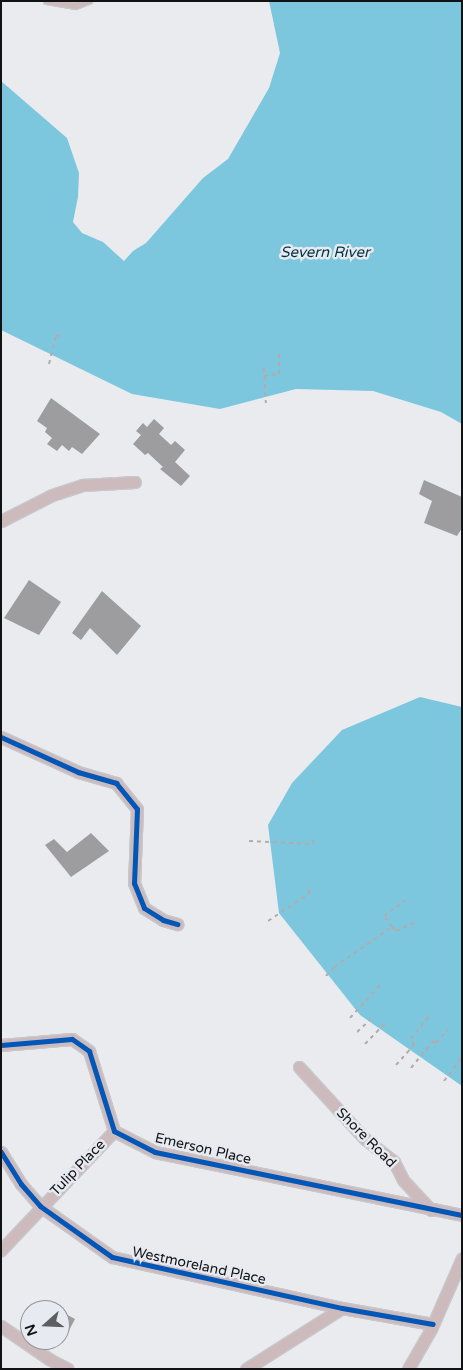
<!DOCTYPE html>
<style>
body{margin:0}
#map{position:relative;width:463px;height:1370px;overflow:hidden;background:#e9ebef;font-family:"Varela Round",sans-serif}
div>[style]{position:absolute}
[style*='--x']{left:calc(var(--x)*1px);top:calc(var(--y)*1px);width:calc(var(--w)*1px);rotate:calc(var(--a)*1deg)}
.water>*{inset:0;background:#7dc7de}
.building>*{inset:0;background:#9d9da0}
.path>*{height:2px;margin-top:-1px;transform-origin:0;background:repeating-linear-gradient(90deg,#b4aaac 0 4px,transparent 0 8px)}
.roads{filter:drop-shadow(1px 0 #c7c8cb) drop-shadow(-1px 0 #c7c8cb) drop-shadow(0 1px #c7c8cb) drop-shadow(0 -1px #c7c8cb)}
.lane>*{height:5.5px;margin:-2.75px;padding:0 2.75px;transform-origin:2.75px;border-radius:2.75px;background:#ccbabc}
.street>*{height:11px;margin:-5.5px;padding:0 5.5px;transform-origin:5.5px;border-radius:5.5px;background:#ccbabc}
.cycleway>*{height:5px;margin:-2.5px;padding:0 2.5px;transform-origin:2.5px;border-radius:2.5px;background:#0057b8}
span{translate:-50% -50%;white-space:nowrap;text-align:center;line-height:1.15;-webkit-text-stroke:5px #e7eaf1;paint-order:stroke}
.street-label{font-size:14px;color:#111214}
.water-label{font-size:15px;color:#00323f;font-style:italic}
.frame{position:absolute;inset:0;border:2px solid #111214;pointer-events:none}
.north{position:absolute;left:20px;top:1300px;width:50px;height:50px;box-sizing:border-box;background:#e7eaf1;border:1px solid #919499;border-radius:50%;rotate:250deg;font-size:14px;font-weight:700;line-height:20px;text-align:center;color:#111214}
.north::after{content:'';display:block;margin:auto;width:18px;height:22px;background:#5d5e61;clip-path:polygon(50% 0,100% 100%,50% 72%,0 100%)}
</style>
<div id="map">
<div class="water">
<i style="clip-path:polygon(269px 1px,462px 1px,462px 424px,441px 412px,373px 391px,296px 389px,220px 409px,132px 394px,1px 330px,1px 81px,67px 138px,79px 173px,78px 197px,73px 222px,82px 233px,103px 242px,124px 261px,133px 251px,146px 243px,203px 178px,228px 159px,269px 88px,280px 53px)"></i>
<i style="clip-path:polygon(420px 697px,462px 707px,462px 1086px,360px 1015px,279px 913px,268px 825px,292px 783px,342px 730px)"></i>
</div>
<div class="building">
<i style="clip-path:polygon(51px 398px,100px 434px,82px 454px,72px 447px,69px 451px,62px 445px,57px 451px,47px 444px,52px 438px,45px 432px,47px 428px,37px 421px)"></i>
<i style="clip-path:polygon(154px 419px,164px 428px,159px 434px,171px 445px,175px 441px,185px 450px,175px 462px,190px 476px,181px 486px,160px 469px,163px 467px,148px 453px,145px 455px,133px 444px,141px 435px,136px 431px,143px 423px,147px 427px)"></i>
<i style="clip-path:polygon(424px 480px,462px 497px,462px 528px,457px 536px,424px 523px,432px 501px,419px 494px)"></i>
<i style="clip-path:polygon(29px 580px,61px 602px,39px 635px,4px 618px)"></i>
<i style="clip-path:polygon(102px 591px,141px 626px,117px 655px,90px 628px,81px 640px,72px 633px)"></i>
<i style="clip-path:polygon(91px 833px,109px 851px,71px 877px,45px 845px,54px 839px,67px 852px)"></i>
<i style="clip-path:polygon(60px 1311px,75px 1319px,66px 1336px,60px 1333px)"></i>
</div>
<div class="path">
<i style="--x:49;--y:364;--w:30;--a:-76"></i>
<i style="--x:56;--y:335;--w:7;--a:16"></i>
<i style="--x:264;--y:368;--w:35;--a:87"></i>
<i style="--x:264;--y:376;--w:15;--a:-8"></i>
<i style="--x:279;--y:374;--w:22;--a:-90"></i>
<i style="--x:249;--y:841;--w:64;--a:2.7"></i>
<i style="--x:313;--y:844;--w:6;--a:-81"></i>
<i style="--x:268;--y:921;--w:50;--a:-33.7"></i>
<i style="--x:310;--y:893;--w:6;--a:-121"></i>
<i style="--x:392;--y:927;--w:6;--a:45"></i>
<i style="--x:396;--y:931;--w:24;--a:-24"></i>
<i style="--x:326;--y:976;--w:12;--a:-48"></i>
<i style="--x:334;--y:967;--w:70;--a:-34.6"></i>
<i style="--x:392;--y:927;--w:14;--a:-126"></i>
<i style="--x:384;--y:916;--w:27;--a:-36"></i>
<i style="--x:350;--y:1018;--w:45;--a:-47.7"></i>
<i style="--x:357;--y:1032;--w:18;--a:-43"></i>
<i style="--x:365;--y:1044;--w:29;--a:-46"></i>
<i style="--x:396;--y:1065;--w:27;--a:-48"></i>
<i style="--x:414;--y:1045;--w:7;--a:-117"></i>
<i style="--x:411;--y:1039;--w:29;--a:-52"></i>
<i style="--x:411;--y:1068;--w:35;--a:-51"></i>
<i style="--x:433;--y:1041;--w:4;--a:34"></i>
<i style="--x:436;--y:1043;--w:18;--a:-49"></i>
<i style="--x:444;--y:1081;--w:30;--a:-53"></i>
</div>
<div class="roads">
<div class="lane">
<i style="--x:47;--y:1;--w:29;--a:10"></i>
<i style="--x:76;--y:6;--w:14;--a:-21"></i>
</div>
<div class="street">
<i style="--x:1;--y:521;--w:57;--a:-27"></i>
<i style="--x:52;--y:495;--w:33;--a:-18"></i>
<i style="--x:83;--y:485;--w:52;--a:-3.3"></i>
<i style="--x:1;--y:737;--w:85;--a:24.4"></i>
<i style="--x:78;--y:772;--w:40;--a:16"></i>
<i style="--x:116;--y:783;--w:33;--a:51"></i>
<i style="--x:137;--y:809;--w:74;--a:92.3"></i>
<i style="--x:134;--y:883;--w:27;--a:68"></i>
<i style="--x:144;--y:908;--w:22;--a:32"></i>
<i style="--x:163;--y:920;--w:15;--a:16"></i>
<i style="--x:1;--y:1045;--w:71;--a:-4.8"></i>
<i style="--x:72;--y:1039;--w:21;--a:35"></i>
<i style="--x:89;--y:1051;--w:84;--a:72.6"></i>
<i style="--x:114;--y:1131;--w:46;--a:27.1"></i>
<i style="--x:155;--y:1152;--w:313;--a:11.6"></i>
<i style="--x:299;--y:1067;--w:98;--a:47.5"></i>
<i style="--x:365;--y:1139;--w:37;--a:38"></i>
<i style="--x:394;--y:1162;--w:20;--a:63"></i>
<i style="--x:403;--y:1180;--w:41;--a:47"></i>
<i style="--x:1;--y:1152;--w:38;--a:58"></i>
<i style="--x:21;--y:1184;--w:29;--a:49"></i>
<i style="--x:40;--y:1206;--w:88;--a:35.3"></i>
<i style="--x:112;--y:1257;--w:236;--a:12.5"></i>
<i style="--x:342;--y:1308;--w:92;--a:10"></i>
<i style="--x:1;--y:1250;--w:164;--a:-46.5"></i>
<i style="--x:1;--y:1326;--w:58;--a:34.5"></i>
<i style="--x:49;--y:1359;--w:21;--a:28"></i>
<i style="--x:246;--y:1369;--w:114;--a:-32.4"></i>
<i style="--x:408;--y:1369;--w:46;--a:-60.1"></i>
<i style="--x:431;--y:1329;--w:77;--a:-66.4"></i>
</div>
</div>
<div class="cycleway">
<i style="--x:1;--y:737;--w:85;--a:24.4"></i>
<i style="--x:78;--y:772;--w:40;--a:16"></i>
<i style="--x:116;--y:783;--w:33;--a:51"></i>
<i style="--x:137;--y:809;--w:74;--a:92.3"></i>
<i style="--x:134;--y:883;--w:27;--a:68"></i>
<i style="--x:144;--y:908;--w:22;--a:32"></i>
<i style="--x:163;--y:920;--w:15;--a:16"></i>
<i style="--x:1;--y:1045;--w:71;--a:-4.8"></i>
<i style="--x:72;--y:1039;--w:21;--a:35"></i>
<i style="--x:89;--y:1051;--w:84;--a:72.6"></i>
<i style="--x:114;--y:1131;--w:46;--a:27.1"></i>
<i style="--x:155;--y:1152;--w:313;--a:11.6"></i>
<i style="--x:1;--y:1152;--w:38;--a:58"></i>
<i style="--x:21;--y:1184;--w:29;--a:49"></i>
<i style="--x:40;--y:1206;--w:88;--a:35.3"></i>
<i style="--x:112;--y:1257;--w:236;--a:12.5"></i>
<i style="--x:342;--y:1308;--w:92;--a:10"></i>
</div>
<div class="street-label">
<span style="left:366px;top:1138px;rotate:45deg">Shore Road</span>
<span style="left:203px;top:1149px;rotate:13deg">Emerson Place</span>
<span style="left:78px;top:1168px;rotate:-46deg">Tulip Place</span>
<span style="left:199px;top:1266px;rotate:12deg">Westmoreland Place</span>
</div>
<div class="water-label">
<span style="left:325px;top:253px">Severn River</span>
</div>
<div class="frame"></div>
<div class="north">N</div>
</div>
